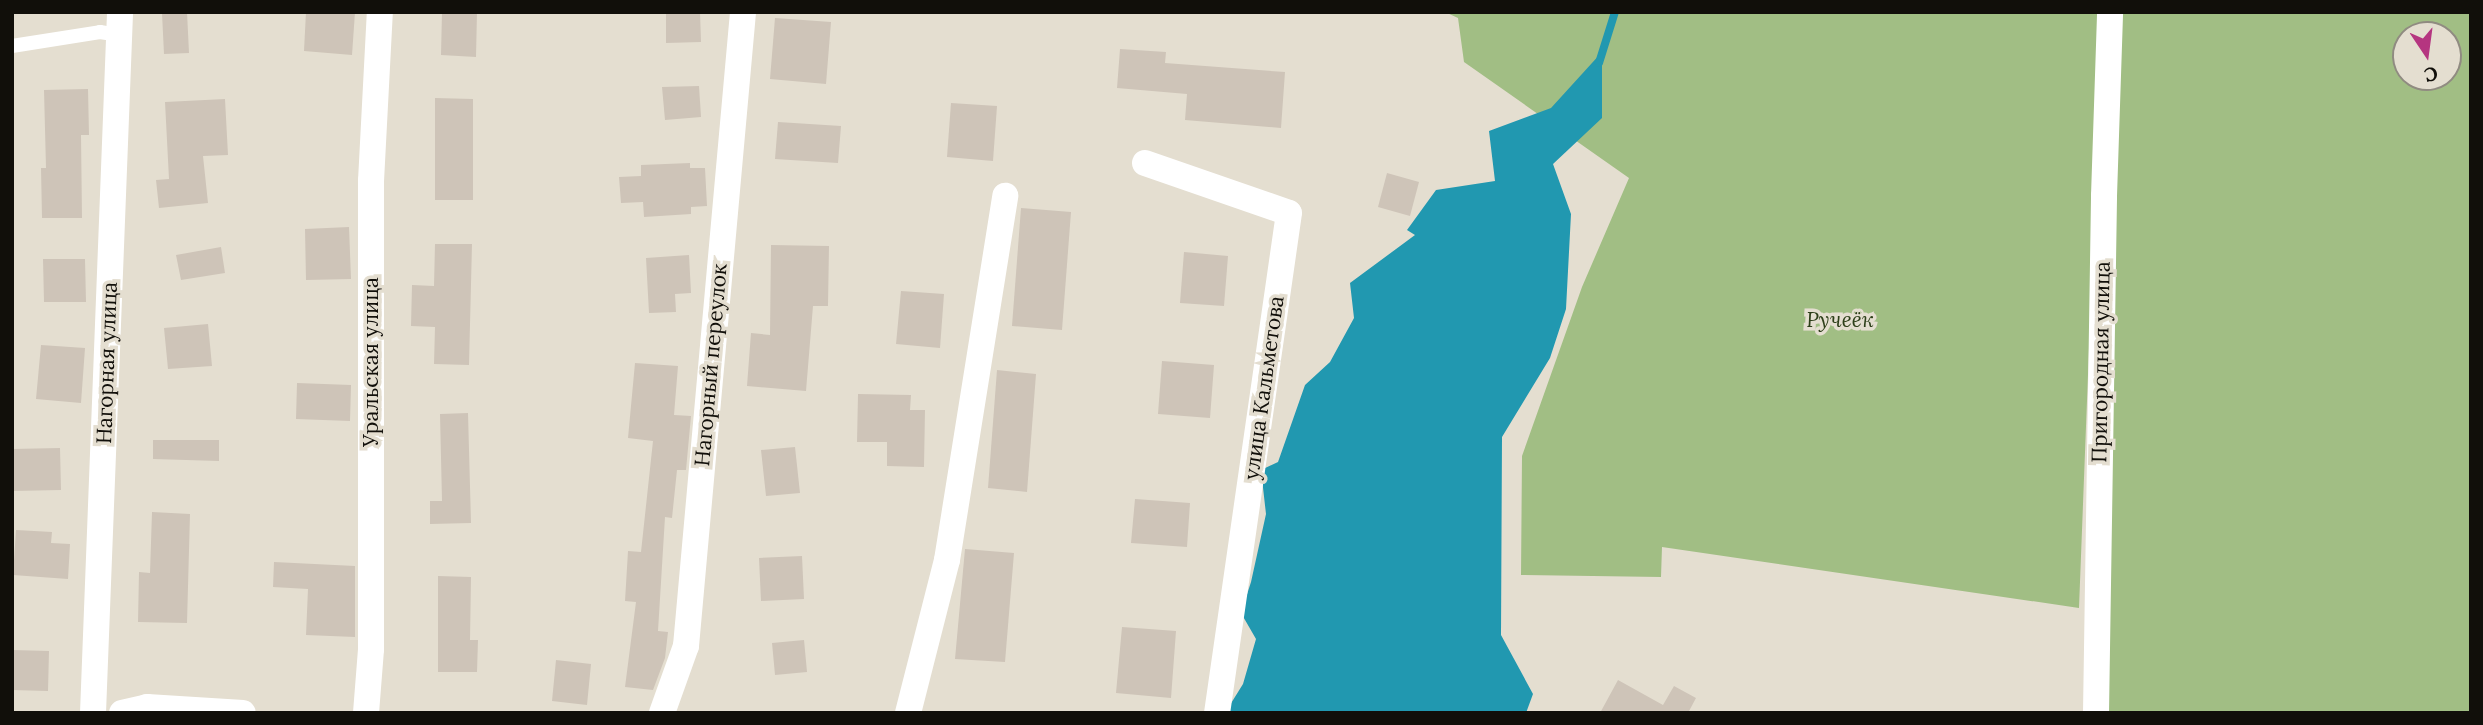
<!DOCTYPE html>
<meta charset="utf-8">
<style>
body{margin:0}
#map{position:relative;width:2483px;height:725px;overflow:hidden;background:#e4ded0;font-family:Lora,serif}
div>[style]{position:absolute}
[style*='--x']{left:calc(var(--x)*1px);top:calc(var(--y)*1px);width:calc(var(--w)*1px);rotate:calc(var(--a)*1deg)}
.green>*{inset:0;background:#a1be84}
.water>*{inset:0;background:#2198b0}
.stream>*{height:8px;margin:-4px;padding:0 4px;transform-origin:4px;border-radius:4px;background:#2198b0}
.building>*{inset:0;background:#cec4b8}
.lane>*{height:14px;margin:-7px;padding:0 7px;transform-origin:7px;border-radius:7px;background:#fff}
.street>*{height:26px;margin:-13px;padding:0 13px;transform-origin:13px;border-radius:13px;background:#fff}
span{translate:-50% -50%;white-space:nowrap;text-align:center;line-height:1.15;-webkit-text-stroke:7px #e4ded0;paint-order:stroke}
.park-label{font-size:21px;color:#2d3f19;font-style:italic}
.street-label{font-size:21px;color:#110f0a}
.frame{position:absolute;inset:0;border:14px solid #110f0a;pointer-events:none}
.north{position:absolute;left:2392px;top:21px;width:70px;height:70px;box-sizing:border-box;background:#e4ded0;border:2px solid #908b81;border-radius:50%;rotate:167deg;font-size:19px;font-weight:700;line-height:28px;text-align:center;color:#110f0a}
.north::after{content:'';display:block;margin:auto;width:24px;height:32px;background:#b53580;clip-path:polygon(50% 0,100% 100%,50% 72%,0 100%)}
</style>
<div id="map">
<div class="green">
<i style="clip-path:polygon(1445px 12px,2102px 12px,2079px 608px,1662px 547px,1661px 577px,1521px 575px,1522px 456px,1582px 287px,1629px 178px,1464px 62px,1458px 18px)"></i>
<i style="clip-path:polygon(evenodd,2121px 12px,2471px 12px,2471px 713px,2107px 713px,2105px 626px,2121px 12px,2406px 35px,2448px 35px,2448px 77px,2406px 77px,2406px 35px)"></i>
</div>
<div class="water">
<i style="clip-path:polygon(1602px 52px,1602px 118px,1553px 164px,1571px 214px,1566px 309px,1550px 358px,1502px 437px,1501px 635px,1533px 694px,1526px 713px,1225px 713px,1243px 684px,1256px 639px,1241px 613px,1251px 582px,1266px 514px,1261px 470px,1278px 462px,1305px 385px,1330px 362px,1354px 318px,1350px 283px,1415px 235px,1407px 230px,1436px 190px,1495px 181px,1489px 131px,1551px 108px)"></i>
</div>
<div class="stream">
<i style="--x:1599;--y:63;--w:53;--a:-72.6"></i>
</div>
<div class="building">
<i style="clip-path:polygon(187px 12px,189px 53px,164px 54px,162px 13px)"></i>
<i style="clip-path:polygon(306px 12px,355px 12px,352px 55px,304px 51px)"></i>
<i style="clip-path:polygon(442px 12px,477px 12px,476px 57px,441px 55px)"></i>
<i style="clip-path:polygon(666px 12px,700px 12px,701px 42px,666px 43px)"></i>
<i style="clip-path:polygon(775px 18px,831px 22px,826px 84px,770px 79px)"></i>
<i style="clip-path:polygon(1120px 49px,1166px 52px,1165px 63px,1285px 72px,1281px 128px,1185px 120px,1187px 94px,1117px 88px)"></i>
<i style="clip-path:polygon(699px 86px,701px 117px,665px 120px,662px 87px)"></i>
<i style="clip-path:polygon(88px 89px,89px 135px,81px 135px,82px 218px,42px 218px,41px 168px,46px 168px,44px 90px)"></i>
<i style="clip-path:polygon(435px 98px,473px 99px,473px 200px,435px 200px)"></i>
<i style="clip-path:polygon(225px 99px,228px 155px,203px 156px,208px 203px,159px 208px,156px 180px,169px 179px,165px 102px)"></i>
<i style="clip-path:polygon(951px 103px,997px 106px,993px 161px,947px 157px)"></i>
<i style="clip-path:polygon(778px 122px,841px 126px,838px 163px,775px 159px)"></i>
<i style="clip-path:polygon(690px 163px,690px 168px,705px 168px,707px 206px,691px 207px,691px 214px,644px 217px,643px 202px,621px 203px,619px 177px,641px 176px,641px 165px)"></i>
<i style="clip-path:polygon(1387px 173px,1419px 182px,1410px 216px,1378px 207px)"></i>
<i style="clip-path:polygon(1021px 208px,1071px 212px,1062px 330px,1012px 326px)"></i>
<i style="clip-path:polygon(349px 227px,351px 279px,306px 280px,305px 229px)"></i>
<i style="clip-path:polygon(435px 244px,472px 244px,469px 365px,434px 364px,435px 327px,411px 326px,412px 285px,434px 286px)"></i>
<i style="clip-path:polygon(771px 245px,829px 246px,828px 306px,813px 306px,806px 391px,747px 386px,751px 333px,770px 335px)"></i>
<i style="clip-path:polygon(221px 247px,225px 273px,181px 280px,176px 255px)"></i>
<i style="clip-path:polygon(1184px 252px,1228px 256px,1224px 306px,1180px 303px)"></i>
<i style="clip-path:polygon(689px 255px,691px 293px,675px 294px,676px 312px,649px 313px,646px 258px)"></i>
<i style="clip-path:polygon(43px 259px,85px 259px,86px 302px,44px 302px)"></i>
<i style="clip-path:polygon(901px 291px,944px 294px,940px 348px,896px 344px)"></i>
<i style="clip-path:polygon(208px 324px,212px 366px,168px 369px,164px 328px)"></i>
<i style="clip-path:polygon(41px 345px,85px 348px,81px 403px,36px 399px)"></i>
<i style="clip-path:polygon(1162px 361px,1214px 365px,1210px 418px,1158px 414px)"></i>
<i style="clip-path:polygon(635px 363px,678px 366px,674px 415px,691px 416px,686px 470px,677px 470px,672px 518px,665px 517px,658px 631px,668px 632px,665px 658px,653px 690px,625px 687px,636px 602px,625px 601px,628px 551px,641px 552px,653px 441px,628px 438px)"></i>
<i style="clip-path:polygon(997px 370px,1036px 374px,1027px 492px,988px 488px)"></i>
<i style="clip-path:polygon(297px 383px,351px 385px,350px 421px,296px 419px)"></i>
<i style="clip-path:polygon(858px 394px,911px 395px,910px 410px,925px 410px,924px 467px,887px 466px,887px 442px,857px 442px)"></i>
<i style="clip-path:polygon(468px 413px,471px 523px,430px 524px,430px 501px,442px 501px,440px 414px)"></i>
<i style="clip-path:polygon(153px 440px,219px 440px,219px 461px,153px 459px)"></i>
<i style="clip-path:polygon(795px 447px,800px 493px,766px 496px,761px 450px)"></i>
<i style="clip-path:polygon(60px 448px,61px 490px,12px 491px,12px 449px)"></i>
<i style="clip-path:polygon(1135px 499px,1190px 503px,1187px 547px,1131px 543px)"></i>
<i style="clip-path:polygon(152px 512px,190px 514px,187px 623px,138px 622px,139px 572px,150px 573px)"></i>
<i style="clip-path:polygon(16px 530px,52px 532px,51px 543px,70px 544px,68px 579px,13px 575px)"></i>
<i style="clip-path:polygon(965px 549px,1014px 553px,1005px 662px,955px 659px)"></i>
<i style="clip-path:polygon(802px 556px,804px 599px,761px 601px,759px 558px)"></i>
<i style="clip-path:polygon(274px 562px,355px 566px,355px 637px,306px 635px,308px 589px,273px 587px)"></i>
<i style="clip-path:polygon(438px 576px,471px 577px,470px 640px,478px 640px,477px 672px,438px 672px)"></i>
<i style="clip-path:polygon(1122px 627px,1176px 631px,1171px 698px,1116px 693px)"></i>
<i style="clip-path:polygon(804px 640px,807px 672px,775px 675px,772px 643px)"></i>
<i style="clip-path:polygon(12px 650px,49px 651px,48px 691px,12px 690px)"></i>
<i style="clip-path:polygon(556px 660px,591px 664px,587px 705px,552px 701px)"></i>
<i style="clip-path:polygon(1618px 680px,1663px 705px,1674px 686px,1696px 698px,1688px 713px,1600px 713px)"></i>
</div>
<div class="lane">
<i style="--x:12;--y:46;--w:89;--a:-9"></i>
<i style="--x:100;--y:32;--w:20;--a:9"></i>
</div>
<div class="street">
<i style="--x:1145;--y:163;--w:152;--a:19.1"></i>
<i style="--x:1289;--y:213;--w:505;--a:98.19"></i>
<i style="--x:93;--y:713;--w:702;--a:-87.79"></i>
<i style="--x:122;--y:713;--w:26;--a:-13"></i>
<i style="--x:147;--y:707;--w:96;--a:3.6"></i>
<i style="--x:366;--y:713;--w:64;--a:-85.5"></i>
<i style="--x:371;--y:649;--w:468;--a:-90"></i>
<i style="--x:371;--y:181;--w:169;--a:-87"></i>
<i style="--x:662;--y:713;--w:71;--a:-70.3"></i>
<i style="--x:686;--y:646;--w:637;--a:-84.86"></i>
<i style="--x:908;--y:713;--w:158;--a:-75.7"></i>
<i style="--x:947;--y:560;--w:369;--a:-80.9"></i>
<i style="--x:2096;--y:713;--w:517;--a:-89.11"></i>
<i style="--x:2104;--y:196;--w:184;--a:-88.1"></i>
</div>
<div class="park-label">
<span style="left:1840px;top:320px">Ручеёк</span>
</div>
<div class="street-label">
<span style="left:371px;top:362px;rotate:-90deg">Уральская улица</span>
<span style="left:2101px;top:362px;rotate:-89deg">Пригородная улица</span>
<span style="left:107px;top:363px;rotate:-88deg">Нагорная улица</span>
<span style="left:711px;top:365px;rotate:-85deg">Нагорный переулок</span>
<span style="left:1264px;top:388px;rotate:-82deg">улица Кальметова</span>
</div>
<div class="frame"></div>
<div class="north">С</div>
</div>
